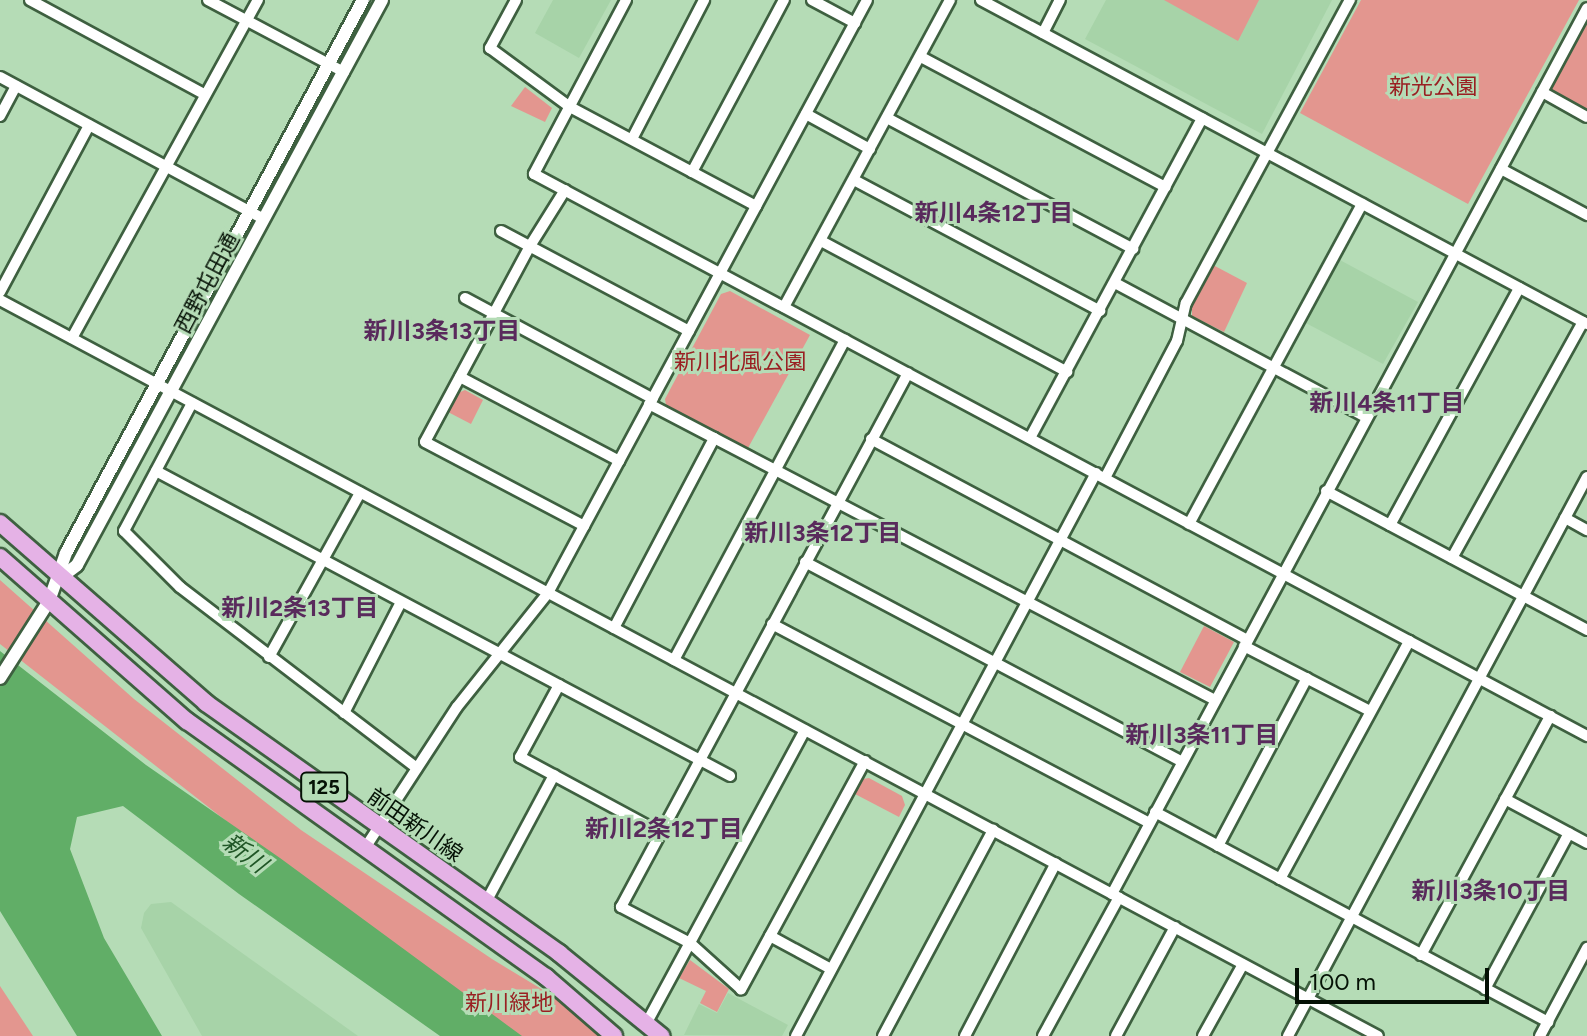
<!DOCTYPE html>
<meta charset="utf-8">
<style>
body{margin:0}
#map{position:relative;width:1587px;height:1036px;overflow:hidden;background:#b5dcb6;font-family:Figtree,"Noto Sans JP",sans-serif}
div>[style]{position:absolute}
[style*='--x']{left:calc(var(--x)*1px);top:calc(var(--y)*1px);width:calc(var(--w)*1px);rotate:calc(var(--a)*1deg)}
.built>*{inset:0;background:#a7d3a8}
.green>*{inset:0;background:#e3968f}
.water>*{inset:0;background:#61ae67}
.roads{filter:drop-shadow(2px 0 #3e6040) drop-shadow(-2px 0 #3e6040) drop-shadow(0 2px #3e6040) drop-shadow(0 -2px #3e6040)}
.minor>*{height:10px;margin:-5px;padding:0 5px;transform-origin:5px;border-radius:5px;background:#fff}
.tertiary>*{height:12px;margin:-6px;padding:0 6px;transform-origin:6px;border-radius:6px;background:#fff}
.primary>*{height:16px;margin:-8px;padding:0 8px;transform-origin:8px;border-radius:8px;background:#e5b2e6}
span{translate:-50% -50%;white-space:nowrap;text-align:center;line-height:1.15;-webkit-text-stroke:6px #b5dcb6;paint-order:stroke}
.shield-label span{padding:2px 6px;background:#b5dcb6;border:2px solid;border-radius:6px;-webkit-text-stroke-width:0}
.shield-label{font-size:20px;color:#051105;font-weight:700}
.park-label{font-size:22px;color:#9a1f22}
.street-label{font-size:22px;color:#051105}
.neighbourhood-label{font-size:24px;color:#592a5c;font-weight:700}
.water-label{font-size:24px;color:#205626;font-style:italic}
.scale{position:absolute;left:1295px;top:968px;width:194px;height:36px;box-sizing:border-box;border:4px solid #051105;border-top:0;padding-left:10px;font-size:24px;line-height:28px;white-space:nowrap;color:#051105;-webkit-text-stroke:6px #b5dcb6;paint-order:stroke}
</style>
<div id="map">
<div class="built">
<i style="clip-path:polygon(553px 0,611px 0,579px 58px,535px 33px)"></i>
<i style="clip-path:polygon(1106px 0,1332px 0,1262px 134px,1085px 39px)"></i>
<i style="clip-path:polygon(1338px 259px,1418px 302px,1383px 364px,1304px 322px)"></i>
<i style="clip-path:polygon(171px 902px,358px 1036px,202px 1036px,141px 928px,144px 913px,151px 904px)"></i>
<i style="clip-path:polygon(728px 993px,788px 1025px,782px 1036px,684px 1035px,699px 1004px,717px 1013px)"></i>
</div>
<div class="green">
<i style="clip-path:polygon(1164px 0,1259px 0,1238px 41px)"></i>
<i style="clip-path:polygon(1361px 0,1579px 0,1468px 204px,1300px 113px)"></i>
<i style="clip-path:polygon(1586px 21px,1587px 21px,1587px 109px,1550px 89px)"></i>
<i style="clip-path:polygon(525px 87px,552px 108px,545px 122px,511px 106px)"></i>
<i style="clip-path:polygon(1213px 265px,1247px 283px,1224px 332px,1192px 316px,1192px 303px)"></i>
<i style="clip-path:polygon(730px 291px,810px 335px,748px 448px,666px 405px,665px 399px,721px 294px)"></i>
<i style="clip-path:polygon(465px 390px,483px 400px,471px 424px,448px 412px,458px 393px)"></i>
<i style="clip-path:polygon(0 580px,134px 699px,301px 830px,492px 959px,619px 1036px,507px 1036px,455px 1000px,0 644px)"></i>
<i style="clip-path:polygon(1204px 626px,1234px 642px,1210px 687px,1180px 672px)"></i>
<i style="clip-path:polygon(869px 778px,902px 796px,905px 805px,899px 817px,855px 794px,863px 779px)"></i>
<i style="clip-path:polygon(690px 960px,729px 989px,717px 1012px,700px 1003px,706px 991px,679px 978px)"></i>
<i style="clip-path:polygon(0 986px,33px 1036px,0 1036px)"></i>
</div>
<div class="water">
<i style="clip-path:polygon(0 651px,146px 765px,280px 858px,522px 1036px,440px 1036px,239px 894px,123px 806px,77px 817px,70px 849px,104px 938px,162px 1036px,77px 1036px,0 911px)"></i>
</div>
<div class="roads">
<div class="minor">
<i style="--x:30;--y:0;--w:198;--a:28.4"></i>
<i style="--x:208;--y:0;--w:154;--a:27.9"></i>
<i style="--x:516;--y:0;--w:55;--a:118.4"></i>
<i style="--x:490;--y:48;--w:99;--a:36.4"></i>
<i style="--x:570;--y:107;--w:211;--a:28"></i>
<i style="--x:626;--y:0;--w:197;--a:117.9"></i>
<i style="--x:534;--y:174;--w:1194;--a:28.09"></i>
<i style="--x:812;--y:0;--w:49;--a:28.1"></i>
<i style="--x:981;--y:0;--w:687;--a:28.13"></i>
<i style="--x:1043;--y:33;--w:37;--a:-63"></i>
<i style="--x:921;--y:57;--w:277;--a:28"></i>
<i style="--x:0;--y:77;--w:300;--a:28.3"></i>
<i style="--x:1542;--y:92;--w:51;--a:29.1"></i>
<i style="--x:806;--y:114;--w:73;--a:28.7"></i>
<i style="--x:0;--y:116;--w:34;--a:-62"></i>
<i style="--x:887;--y:118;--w:279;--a:28"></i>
<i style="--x:632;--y:139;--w:157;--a:-62.6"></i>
<i style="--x:1501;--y:169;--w:98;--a:28.1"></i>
<i style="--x:692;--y:172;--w:195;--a:-61.9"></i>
<i style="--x:854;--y:180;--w:279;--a:28"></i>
<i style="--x:565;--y:190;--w:66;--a:122"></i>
<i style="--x:530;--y:246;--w:222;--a:118.2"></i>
<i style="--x:425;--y:442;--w:180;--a:27.8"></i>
<i style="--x:501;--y:231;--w:213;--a:28"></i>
<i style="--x:821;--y:241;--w:279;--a:28"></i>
<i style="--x:1115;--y:283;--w:285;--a:28.1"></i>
<i style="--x:0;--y:292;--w:189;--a:-61.9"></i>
<i style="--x:465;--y:298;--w:213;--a:28.2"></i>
<i style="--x:0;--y:300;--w:1562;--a:28.11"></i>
<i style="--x:784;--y:307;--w:349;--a:-61.6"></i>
<i style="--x:72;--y:338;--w:386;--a:-61.2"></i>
<i style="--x:460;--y:377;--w:180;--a:27.8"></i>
<i style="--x:192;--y:403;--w:145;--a:118"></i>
<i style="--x:124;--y:531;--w:79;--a:45"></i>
<i style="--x:180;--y:587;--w:298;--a:37.4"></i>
<i style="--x:649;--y:404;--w:639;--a:27.61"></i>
<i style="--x:1030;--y:438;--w:363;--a:-61.7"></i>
<i style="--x:871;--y:439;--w:426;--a:28.1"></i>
<i style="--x:156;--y:471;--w:650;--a:27.98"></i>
<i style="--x:1105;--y:478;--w:155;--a:-62.3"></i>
<i style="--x:1177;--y:341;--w:39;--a:-77"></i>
<i style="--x:1186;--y:303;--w:345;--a:-61.6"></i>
<i style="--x:1326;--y:491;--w:296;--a:28"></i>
<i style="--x:1565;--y:518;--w:25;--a:29"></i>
<i style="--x:1189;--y:524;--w:364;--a:-61.6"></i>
<i style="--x:1390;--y:525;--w:270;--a:-61.4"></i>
<i style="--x:1452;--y:558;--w:270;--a:-61"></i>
<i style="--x:805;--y:562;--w:427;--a:27.9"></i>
<i style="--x:772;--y:624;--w:426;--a:27.8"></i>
<i style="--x:614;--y:628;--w:215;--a:-62.2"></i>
<i style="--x:1244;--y:646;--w:142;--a:27.3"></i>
<i style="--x:269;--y:657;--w:188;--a:-61"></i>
<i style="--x:674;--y:660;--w:363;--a:-61.9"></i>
<i style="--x:559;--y:685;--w:82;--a:118.4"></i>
<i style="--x:520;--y:757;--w:160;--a:28.3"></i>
<i style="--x:344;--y:713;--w:125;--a:-62.8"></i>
<i style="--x:865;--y:761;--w:260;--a:118.5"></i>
<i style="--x:741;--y:989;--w:69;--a:-138"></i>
<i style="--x:690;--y:943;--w:78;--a:-152.4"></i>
<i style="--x:621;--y:907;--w:606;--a:-61.74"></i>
<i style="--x:1505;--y:799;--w:93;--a:28.2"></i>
<i style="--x:1155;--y:812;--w:446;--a:28.1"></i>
<i style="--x:1218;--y:846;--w:190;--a:-62.1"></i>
<i style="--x:365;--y:848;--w:168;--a:-56.9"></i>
<i style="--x:457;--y:707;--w:146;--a:-51.4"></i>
<i style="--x:548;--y:593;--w:673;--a:-61.72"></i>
<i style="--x:1280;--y:879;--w:271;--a:-61.5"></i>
<i style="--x:1112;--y:894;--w:1005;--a:-61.8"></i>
<i style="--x:486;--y:902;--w:144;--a:-61.8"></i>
<i style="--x:770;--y:936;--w:69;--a:28.4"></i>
<i style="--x:1421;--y:955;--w:272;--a:-61.6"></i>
<i style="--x:1485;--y:989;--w:177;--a:-61.7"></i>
<i style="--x:646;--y:1024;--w:334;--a:-61.6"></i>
<i style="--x:796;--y:1036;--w:638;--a:-61.95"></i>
<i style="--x:883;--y:1036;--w:234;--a:-61.9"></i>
<i style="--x:965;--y:1036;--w:195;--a:-62.3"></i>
<i style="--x:1043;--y:1036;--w:158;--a:-61.3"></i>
<i style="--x:1116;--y:1036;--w:124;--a:-61.6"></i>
<i style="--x:1203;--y:1036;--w:82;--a:-60.9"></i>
<i style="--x:1288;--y:1036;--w:634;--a:-61.86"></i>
<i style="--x:1540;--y:1036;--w:100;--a:-61.9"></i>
</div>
<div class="tertiary">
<i style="--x:60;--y:578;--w:21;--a:-37"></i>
<i style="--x:77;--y:565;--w:642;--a:-61.64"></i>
<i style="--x:0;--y:678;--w:91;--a:-57.5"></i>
<i style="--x:49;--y:601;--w:51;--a:-70.5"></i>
<i style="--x:66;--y:553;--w:628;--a:-61.76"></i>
</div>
<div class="primary">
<i style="--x:0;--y:523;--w:274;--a:41.1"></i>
<i style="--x:206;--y:703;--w:433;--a:35.3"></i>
<i style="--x:559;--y:953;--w:132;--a:39.1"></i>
<i style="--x:0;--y:557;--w:249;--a:41.3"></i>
<i style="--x:187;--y:721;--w:441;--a:35.5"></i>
<i style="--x:546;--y:977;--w:90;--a:40.9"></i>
</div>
</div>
<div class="shield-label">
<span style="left:324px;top:787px">125</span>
</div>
<div class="park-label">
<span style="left:1433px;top:87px">新光公園</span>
<span style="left:740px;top:362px">新川北風公園</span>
<span style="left:509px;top:1003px">新川緑地</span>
</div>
<div class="street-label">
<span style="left:207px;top:283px;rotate:-62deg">西野屯田通</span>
<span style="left:415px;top:825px;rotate:35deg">前田新川線</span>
</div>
<div class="neighbourhood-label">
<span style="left:994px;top:213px">新川4条12丁目</span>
<span style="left:442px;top:331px">新川3条13丁目</span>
<span style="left:1387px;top:403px">新川4条11丁目</span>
<span style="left:823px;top:533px">新川3条12丁目</span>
<span style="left:300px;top:608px">新川2条13丁目</span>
<span style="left:1202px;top:735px">新川3条11丁目</span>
<span style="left:664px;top:829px">新川2条12丁目</span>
<span style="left:1491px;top:891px">新川3条10丁目</span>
</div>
<div class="water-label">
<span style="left:245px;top:853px;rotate:37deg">新川</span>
</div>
<div class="scale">100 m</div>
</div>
